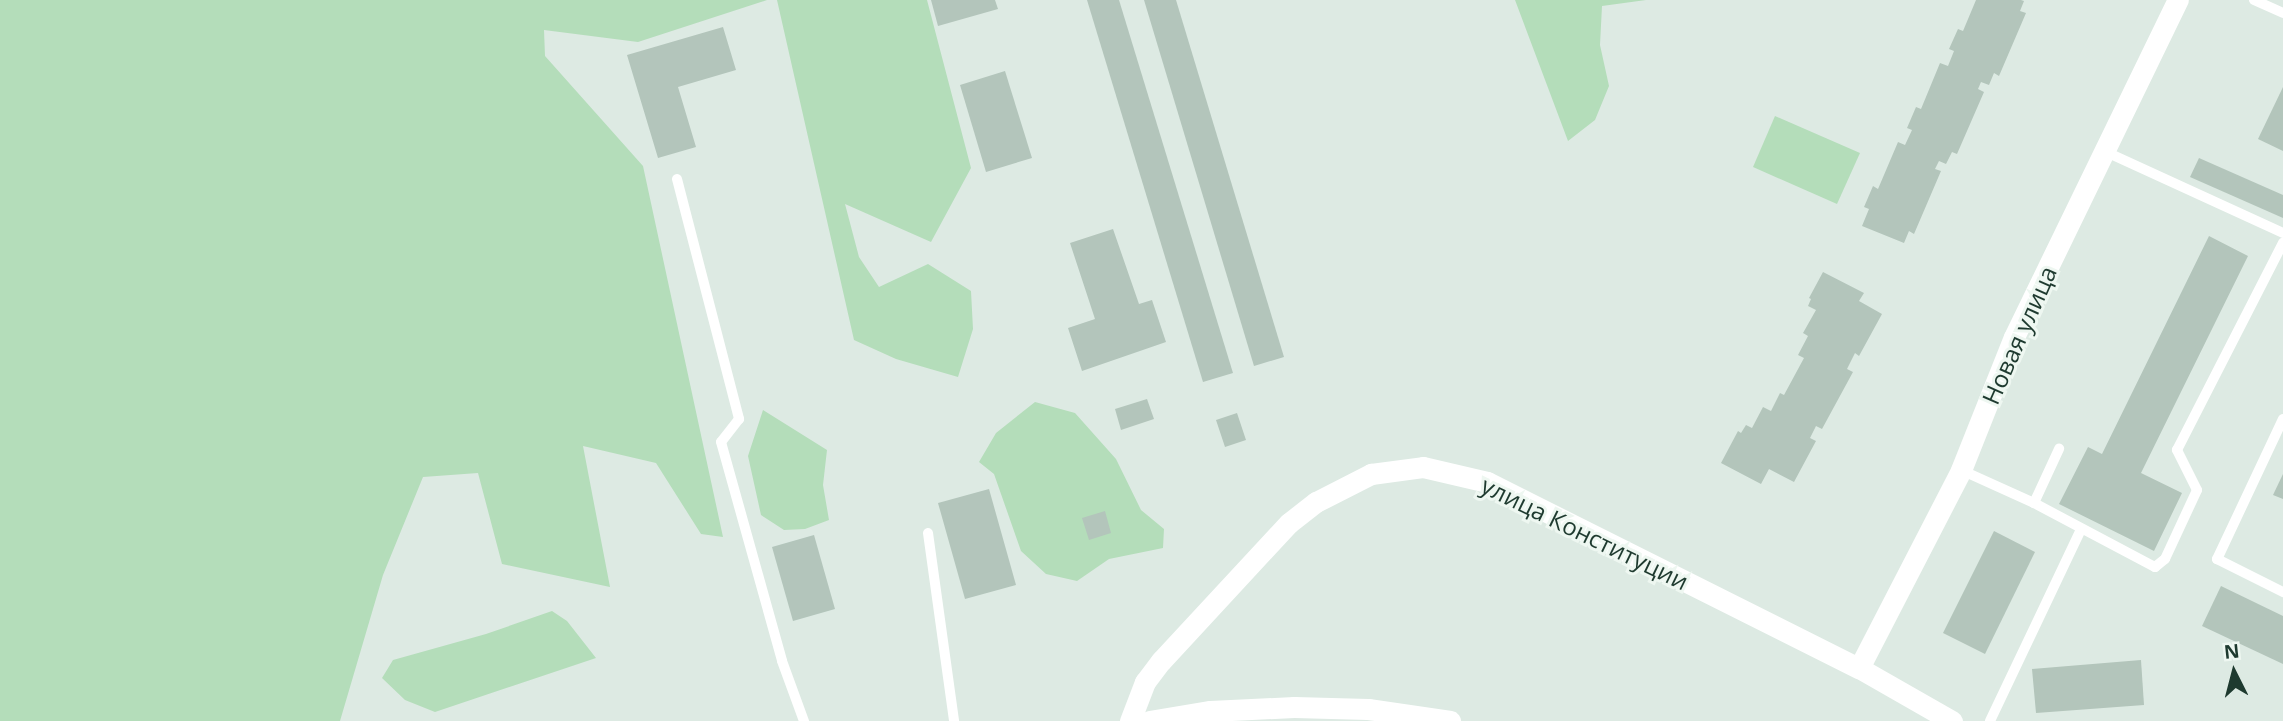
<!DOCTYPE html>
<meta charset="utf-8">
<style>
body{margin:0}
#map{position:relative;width:2283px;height:721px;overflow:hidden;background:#ddeae3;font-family:"Open Sans",sans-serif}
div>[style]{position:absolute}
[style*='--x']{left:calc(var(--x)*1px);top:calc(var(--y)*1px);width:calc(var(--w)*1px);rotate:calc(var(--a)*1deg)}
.green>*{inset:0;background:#b4ddba}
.building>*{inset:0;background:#b3c5bb}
.service>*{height:10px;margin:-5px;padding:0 5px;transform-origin:5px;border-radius:5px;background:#fff}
.minor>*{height:21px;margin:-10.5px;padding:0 10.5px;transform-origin:10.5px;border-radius:10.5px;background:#fff}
.tertiary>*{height:21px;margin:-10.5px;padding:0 10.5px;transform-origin:10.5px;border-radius:10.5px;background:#fff}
span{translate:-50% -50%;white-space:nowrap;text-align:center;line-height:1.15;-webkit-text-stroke:6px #eef7f1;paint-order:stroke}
.street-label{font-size:24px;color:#1e3a2f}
.north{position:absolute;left:2199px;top:637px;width:70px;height:70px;-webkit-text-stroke:5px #eef7f1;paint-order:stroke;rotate:354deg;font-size:19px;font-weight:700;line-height:28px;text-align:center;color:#1e3a2f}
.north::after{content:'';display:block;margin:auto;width:24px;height:32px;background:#1e3a2f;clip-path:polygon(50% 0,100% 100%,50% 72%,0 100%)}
</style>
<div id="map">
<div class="green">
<i style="clip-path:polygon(0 0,767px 0,638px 42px,544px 30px,545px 56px,643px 166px,723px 537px,701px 534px,656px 463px,583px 446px,610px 587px,502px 564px,478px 473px,423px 477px,383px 575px,340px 721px,0 721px)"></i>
<i style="clip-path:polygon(777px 0,927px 0,971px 168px,931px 242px,845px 204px,859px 257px,879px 287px,928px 264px,971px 291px,973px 329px,958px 377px,896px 359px,854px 340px)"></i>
<i style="clip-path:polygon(1515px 0,1646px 0,1602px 6px,1600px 45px,1609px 86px,1595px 120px,1568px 141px)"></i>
<i style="clip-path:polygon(1775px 116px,1860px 153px,1837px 204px,1753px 167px)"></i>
<i style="clip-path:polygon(1035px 402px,1075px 413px,1116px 459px,1141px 510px,1164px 529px,1163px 548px,1109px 559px,1077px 581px,1046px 574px,1021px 551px,994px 474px,979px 462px,996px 433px)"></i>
<i style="clip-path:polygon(763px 410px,827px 450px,823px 485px,829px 520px,805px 529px,784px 530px,761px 515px,748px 456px)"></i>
<i style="clip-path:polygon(552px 611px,567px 621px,596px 658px,435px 712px,405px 700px,382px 678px,393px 660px,486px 634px)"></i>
</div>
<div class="building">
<i style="clip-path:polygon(931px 0,995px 0,998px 9px,938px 26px)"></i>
<i style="clip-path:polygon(1087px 0,1119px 0,1233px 373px,1203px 382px)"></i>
<i style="clip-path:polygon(1144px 0,1176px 0,1284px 357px,1254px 366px)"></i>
<i style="clip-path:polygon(1976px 0,2021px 0,2024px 1px,2020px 11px,2026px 13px,1999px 76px,1994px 73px,1989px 85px,1981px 82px,1978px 89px,1984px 92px,1957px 154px,1952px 152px,1946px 164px,1939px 161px,1935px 169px,1941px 171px,1914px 234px,1909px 231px,1904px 243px,1862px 226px,1869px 209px,1864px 207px,1873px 186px,1878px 189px,1898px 142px,1905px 145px,1912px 130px,1907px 128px,1916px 107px,1921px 109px,1940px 63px,1948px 66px,1954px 51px,1949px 49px,1958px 29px,1963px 31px)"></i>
<i style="clip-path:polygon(723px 27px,736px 70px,678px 87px,696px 147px,658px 158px,627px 55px)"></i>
<i style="clip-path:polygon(1005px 71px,1032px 158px,986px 172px,960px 85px)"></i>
<i style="clip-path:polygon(2283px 87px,2283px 151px,2258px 139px)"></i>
<i style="clip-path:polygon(2199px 158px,2283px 195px,2283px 218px,2190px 177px)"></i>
<i style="clip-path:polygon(1113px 229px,1139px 304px,1152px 300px,1166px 342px,1082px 371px,1068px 328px,1095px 319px,1070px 243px)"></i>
<i style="clip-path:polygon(2209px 236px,2248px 256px,2141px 473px,2182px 493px,2154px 551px,2059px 504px,2088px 447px,2102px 454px)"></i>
<i style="clip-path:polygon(1823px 272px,1864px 293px,1859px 301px,1882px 314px,1859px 356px,1855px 353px,1847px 369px,1853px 372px,1822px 429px,1816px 426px,1810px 438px,1816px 441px,1794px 482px,1769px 469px,1761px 484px,1721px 463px,1738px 431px,1741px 433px,1746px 425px,1752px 428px,1763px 407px,1771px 411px,1780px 393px,1784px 395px,1804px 358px,1798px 355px,1808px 336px,1803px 333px,1816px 310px,1808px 306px,1811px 299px,1809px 298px)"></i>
<i style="clip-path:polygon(1147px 399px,1154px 419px,1121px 430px,1115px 409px)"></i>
<i style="clip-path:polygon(1237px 413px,1246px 440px,1225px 447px,1216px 420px)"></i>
<i style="clip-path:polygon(2283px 474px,2283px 499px,2273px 495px)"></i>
<i style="clip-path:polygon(989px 489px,1016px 585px,965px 599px,938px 503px)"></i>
<i style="clip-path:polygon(1105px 511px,1111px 533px,1089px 540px,1082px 518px)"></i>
<i style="clip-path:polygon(1994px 531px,2035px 552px,1985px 654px,1943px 633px)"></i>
<i style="clip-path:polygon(814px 535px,835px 609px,793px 621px,772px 547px)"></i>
<i style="clip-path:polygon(2221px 586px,2283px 616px,2283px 664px,2202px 626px)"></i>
<i style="clip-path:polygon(2141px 660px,2144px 705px,2036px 713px,2032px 669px)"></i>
</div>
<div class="service">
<i style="--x:2254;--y:0;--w:32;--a:24"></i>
<i style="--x:2104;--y:151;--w:197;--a:24.6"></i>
<i style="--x:677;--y:179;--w:248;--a:75.5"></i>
<i style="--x:739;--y:419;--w:29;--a:128"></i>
<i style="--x:721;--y:442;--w:227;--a:74.4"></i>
<i style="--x:782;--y:661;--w:64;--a:69.9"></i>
<i style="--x:2283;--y:419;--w:155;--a:115.2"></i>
<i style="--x:2217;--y:559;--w:74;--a:26.6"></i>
<i style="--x:1961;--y:470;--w:80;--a:24.3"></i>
<i style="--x:2034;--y:503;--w:137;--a:27.9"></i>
<i style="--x:2155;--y:567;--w:13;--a:-39"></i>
<i style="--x:2165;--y:559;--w:76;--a:-65.1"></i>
<i style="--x:2197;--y:490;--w:45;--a:-116.6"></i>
<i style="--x:2177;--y:450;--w:233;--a:-62.9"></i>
<i style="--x:2034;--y:503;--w:60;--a:-65.2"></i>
<i style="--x:928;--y:533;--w:190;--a:82.1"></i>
<i style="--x:1990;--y:721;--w:212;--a:-64.6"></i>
</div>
<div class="minor">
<i style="--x:1859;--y:668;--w:223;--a:-62.7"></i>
<i style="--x:1961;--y:470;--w:143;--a:-68.3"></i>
<i style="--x:2014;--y:337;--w:375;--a:-64.1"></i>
</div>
<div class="tertiary">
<i style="--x:1130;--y:721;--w:42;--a:-69"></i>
<i style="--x:1145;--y:682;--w:26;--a:-53"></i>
<i style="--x:1161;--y:661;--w:188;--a:-47.2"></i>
<i style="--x:1289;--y:523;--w:34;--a:-38"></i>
<i style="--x:1316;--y:502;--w:62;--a:-27"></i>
<i style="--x:1371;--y:474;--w:52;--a:-7.7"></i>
<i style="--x:1423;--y:467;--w:66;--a:13.2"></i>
<i style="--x:1487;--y:482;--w:416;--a:26.6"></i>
<i style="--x:1859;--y:668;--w:107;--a:29.7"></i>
<i style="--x:1149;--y:721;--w:62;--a:-9.3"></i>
<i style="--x:1210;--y:711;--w:84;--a:-2.7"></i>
<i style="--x:1294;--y:707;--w:74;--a:1.5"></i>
<i style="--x:1368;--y:709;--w:83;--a:8.3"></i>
</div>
<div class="street-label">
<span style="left:2019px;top:335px;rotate:-66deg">Новая улица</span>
<span style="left:1585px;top:533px;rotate:26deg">улица Конституции</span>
</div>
<div class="north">N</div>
</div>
